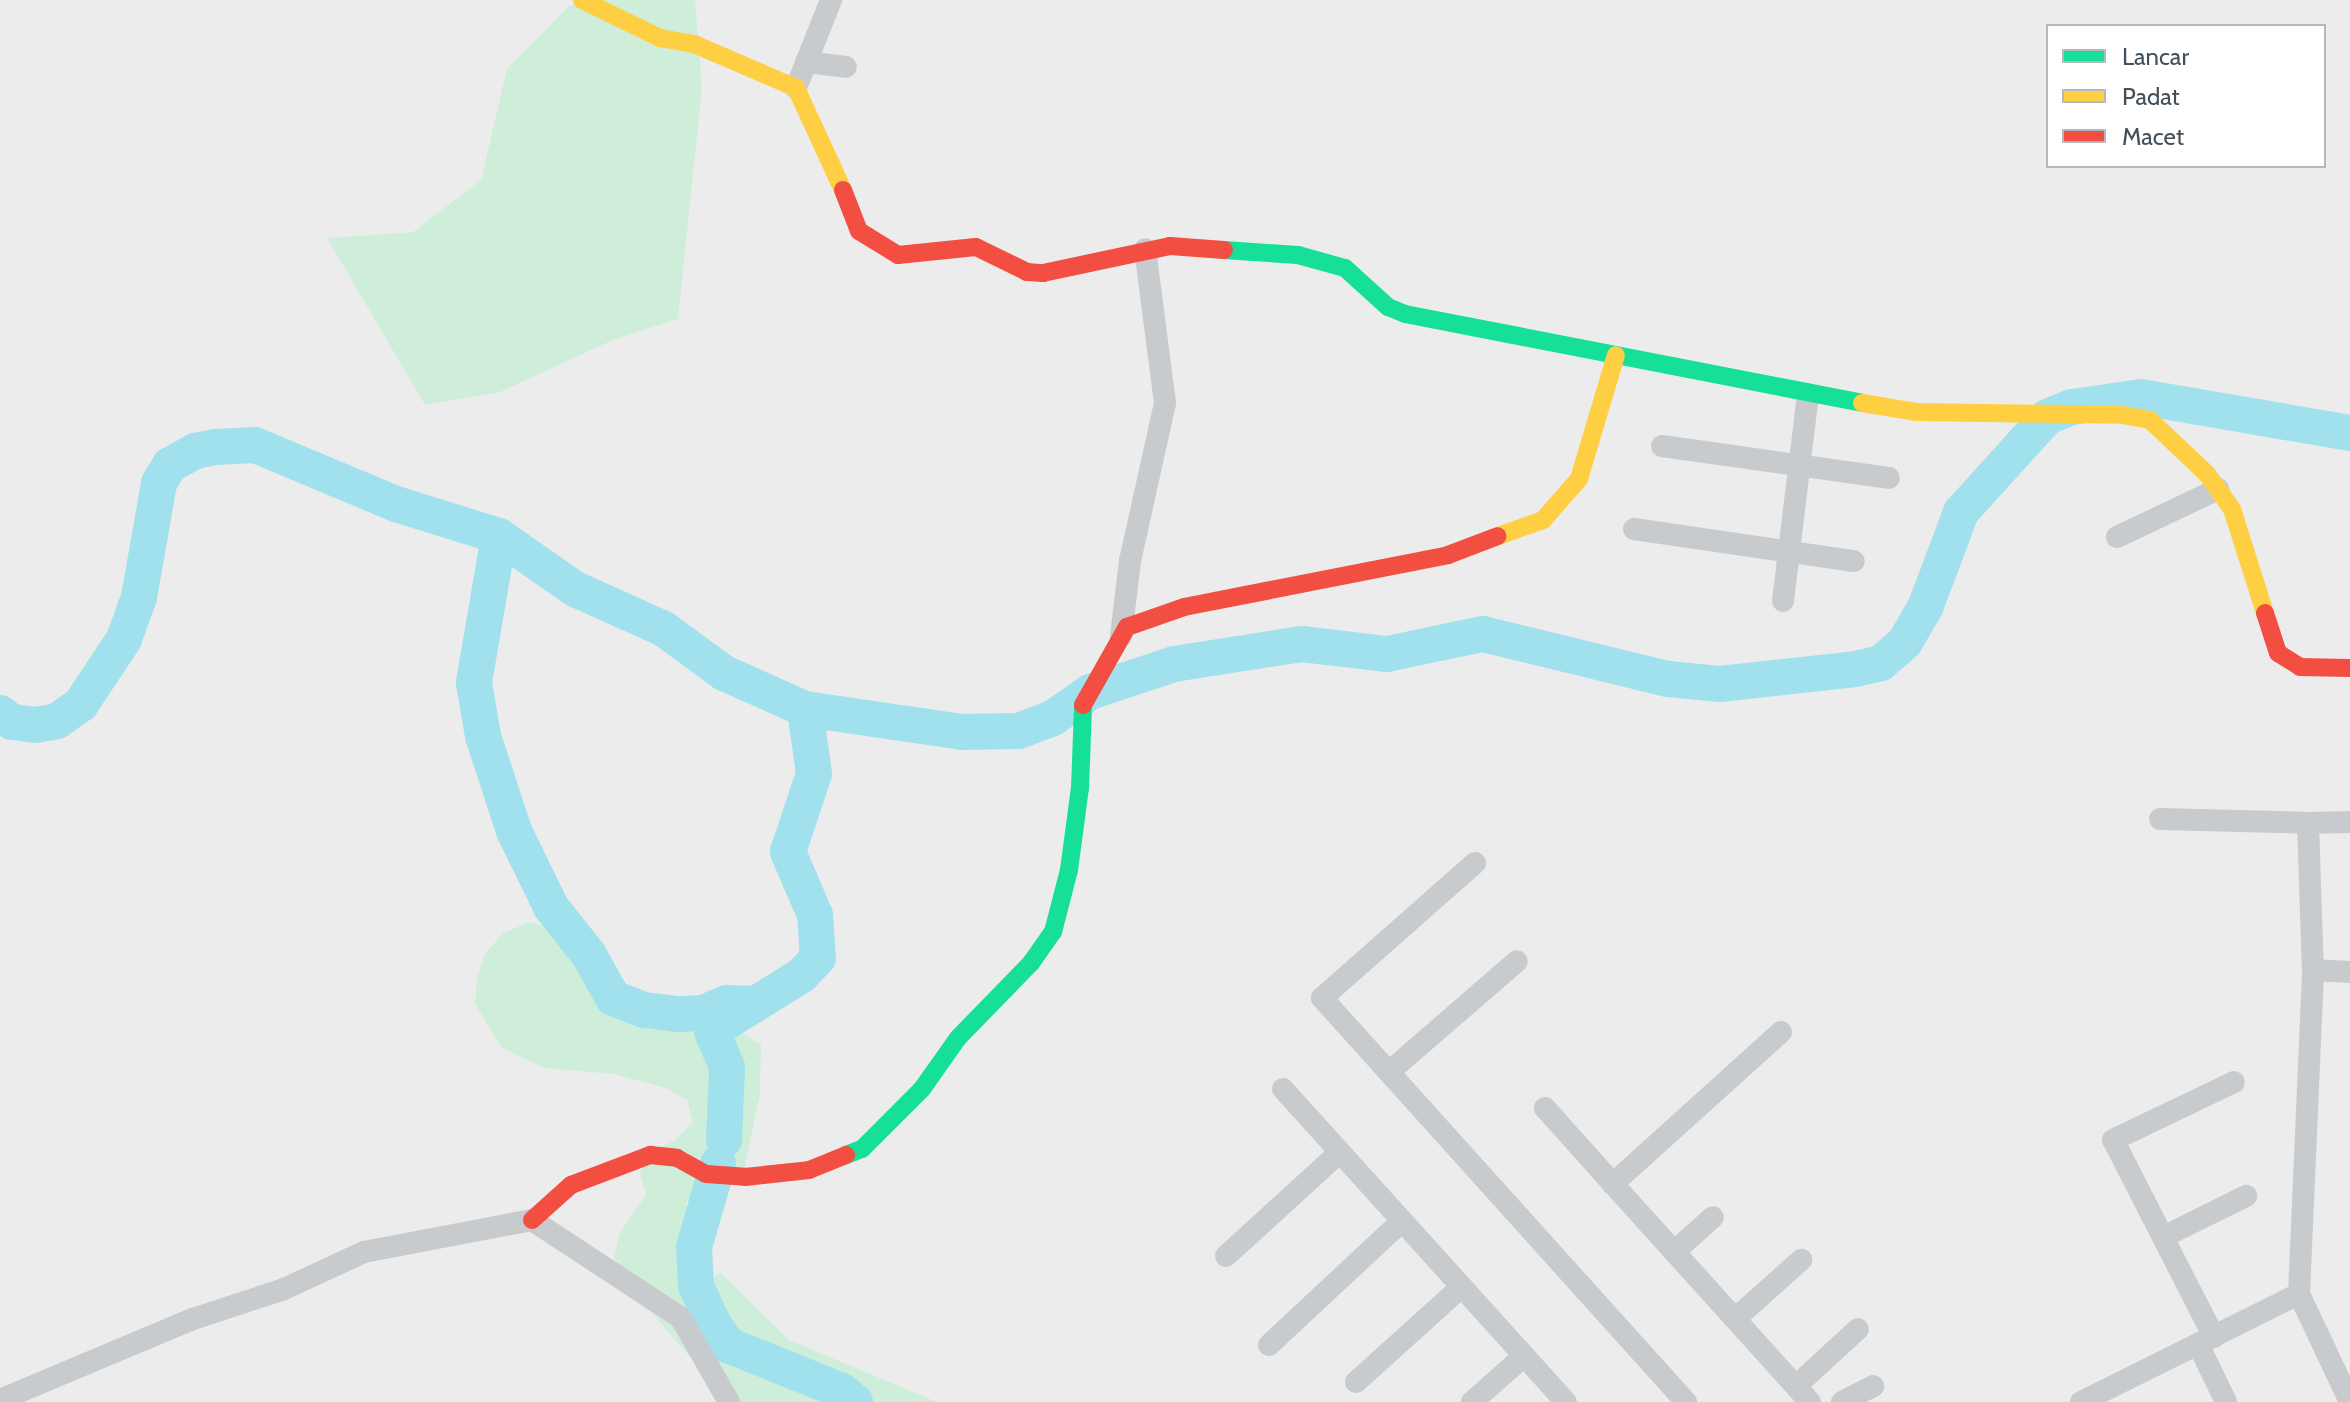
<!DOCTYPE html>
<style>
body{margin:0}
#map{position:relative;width:2350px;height:1402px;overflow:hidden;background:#edecec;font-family:Cabin,sans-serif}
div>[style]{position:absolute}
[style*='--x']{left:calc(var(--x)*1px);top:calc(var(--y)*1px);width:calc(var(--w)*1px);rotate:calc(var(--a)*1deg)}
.green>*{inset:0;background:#cfeed9}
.river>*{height:36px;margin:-18px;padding:0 18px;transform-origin:18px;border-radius:18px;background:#a1e1ed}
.street>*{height:22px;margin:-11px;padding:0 11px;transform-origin:11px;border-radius:11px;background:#c8cbcd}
.fast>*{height:18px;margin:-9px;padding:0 9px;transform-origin:9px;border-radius:9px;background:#16e098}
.slow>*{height:18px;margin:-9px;padding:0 9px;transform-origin:9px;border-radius:9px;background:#ffcf43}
.jam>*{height:18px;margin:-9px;padding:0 9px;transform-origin:9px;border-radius:9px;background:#f24e42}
span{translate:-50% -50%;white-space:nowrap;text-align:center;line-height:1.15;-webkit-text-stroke:8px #fff;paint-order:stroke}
.legend{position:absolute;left:2046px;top:24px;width:280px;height:144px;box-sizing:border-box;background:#fff;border:2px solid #b4b9bd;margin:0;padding:10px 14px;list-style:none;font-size:24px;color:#434f59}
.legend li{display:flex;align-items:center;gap:16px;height:40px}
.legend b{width:40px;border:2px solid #b4b9bd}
</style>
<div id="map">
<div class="green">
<i style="clip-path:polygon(595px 0,695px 0,702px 88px,678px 319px,613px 340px,500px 392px,425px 405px,327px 238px,413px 232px,481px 180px,507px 69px,569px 6px)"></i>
<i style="clip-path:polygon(530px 922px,553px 928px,608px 1006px,650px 1029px,677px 1031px,701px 1024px,712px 1031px,739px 1030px,761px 1045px,760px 1095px,743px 1173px,719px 1159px,686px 1204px,694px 1228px,696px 1286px,721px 1273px,789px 1340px,937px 1402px,729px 1402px,641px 1300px,614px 1258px,619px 1234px,646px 1195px,640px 1173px,651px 1151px,674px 1141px,693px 1122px,687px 1100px,666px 1088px,614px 1074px,544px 1068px,502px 1048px,475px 1004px,477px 979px,485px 954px,503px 933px)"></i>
</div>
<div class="river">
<i style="--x:499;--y:536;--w:149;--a:99.7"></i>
<i style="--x:474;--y:683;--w:54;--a:80.4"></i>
<i style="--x:483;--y:736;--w:100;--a:71.9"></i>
<i style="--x:514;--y:831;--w:85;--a:64"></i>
<i style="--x:551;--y:907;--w:61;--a:51.6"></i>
<i style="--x:589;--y:955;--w:49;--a:60.8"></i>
<i style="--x:613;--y:998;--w:34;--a:21"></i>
<i style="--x:645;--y:1010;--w:33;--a:7"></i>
<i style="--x:678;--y:1014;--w:25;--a:-2"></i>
<i style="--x:703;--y:1013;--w:26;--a:-23"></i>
<i style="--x:727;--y:1003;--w:28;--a:2"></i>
<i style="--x:0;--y:713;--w:15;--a:37"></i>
<i style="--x:12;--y:722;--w:23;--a:7"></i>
<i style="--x:35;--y:725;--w:22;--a:-10"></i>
<i style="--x:57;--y:721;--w:29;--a:-35"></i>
<i style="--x:81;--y:704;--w:78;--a:-56.5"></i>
<i style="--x:124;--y:639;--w:45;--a:-70.3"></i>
<i style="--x:139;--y:597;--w:116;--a:-80"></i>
<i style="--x:159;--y:483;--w:21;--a:-59"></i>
<i style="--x:170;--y:465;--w:29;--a:-29"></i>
<i style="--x:195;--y:451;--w:20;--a:-11"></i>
<i style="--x:215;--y:447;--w:40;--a:-2.9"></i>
<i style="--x:255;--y:445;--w:153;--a:22.7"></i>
<i style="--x:396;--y:504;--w:108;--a:17.3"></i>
<i style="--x:499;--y:536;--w:93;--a:34.9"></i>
<i style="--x:575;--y:589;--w:98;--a:24.2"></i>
<i style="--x:664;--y:629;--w:74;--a:36.3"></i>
<i style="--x:724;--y:673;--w:89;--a:24"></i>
<i style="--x:805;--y:709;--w:159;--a:8.3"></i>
<i style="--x:962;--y:732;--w:57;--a:-1"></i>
<i style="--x:1019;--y:731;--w:36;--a:-21"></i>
<i style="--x:1053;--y:718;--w:45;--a:-35.1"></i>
<i style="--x:1090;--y:692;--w:89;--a:-18.4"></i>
<i style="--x:1174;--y:664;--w:130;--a:-8.9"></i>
<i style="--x:1302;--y:644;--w:86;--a:6.7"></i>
<i style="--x:1387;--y:654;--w:98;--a:-11.8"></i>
<i style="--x:1483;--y:634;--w:190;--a:13.7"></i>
<i style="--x:1668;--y:679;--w:52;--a:5.5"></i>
<i style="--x:1720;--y:684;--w:136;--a:-6.3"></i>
<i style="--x:1855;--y:669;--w:27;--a:-13"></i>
<i style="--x:1881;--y:663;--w:32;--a:-41"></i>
<i style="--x:1905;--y:642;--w:39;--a:-60"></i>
<i style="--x:1925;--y:608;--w:103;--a:-69.4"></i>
<i style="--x:1961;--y:512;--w:128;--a:-47.8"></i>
<i style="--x:2047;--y:417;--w:27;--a:-22"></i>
<i style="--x:2072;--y:407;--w:70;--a:-8.2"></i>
<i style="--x:2141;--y:397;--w:212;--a:9.8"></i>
<i style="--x:724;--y:1140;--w:73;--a:-87.6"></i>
<i style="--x:727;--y:1067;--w:39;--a:-113"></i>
<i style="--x:712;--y:1031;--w:106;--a:-31.9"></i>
<i style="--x:802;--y:975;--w:23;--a:-47"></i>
<i style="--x:818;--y:958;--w:43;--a:-94"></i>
<i style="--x:815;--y:915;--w:69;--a:-113.2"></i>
<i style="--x:788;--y:852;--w:82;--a:-71.6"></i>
<i style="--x:814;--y:774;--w:66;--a:-97.9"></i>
<i style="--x:718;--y:1164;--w:86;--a:106.1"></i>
<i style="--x:694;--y:1247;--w:39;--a:87"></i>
<i style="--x:696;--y:1286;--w:41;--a:65.3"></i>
<i style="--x:713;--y:1323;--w:27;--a:56"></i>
<i style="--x:728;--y:1345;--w:123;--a:22"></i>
<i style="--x:842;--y:1391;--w:17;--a:40"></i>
</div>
<div class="street">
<i style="--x:806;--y:62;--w:40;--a:7.1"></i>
<i style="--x:796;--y:88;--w:95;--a:-68.3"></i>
<i style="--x:1662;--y:446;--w:229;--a:8"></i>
<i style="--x:1634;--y:529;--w:222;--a:8.3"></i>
<i style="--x:2117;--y:537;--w:112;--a:-25.4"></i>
<i style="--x:1783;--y:601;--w:208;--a:-83.1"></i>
<i style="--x:1121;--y:636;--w:76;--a:-83.2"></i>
<i style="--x:1130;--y:561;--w:162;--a:-77.5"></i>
<i style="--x:1165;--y:403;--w:155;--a:-97.4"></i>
<i style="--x:2160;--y:819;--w:148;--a:1.5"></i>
<i style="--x:2308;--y:823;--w:147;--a:88.1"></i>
<i style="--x:2313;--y:970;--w:37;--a:3"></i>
<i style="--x:2308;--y:823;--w:42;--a:-1.4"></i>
<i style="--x:1475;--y:863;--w:204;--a:138.6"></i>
<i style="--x:1322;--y:998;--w:544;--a:47.98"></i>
<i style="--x:1781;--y:1032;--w:227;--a:137.9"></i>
<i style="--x:1613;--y:1184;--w:294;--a:47.9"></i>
<i style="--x:1389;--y:1072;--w:169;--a:-40.9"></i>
<i style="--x:1283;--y:1089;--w:422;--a:47.9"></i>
<i style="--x:1545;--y:1108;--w:102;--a:48.2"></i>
<i style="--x:2163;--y:1237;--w:93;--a:-26.3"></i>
<i style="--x:1674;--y:1252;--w:52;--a:-41.9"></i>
<i style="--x:1226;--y:1256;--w:154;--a:-42.4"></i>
<i style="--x:2299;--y:1294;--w:119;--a:64.7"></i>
<i style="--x:1735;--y:1319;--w:89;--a:-41.8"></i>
<i style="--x:2214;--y:1337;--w:221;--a:-117.1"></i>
<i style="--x:2113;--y:1140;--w:134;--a:-25.6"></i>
<i style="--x:2198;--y:1344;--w:64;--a:64.2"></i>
<i style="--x:1269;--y:1345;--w:182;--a:-43"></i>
<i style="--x:1356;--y:1382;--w:142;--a:-42.1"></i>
<i style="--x:1796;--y:1386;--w:84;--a:-42.6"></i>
<i style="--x:0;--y:1400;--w:209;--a:-22.8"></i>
<i style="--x:193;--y:1319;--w:96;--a:-18.2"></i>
<i style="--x:284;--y:1289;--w:88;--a:-24.8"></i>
<i style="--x:364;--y:1252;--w:171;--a:-10.8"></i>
<i style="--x:532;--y:1220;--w:178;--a:33.3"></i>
<i style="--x:681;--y:1318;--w:97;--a:60.3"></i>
<i style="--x:1472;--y:1402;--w:69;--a:-41.5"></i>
<i style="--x:1842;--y:1402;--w:35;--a:-27"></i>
<i style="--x:2081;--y:1402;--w:243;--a:-26.4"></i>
<i style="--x:2299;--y:1294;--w:324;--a:-87.5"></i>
</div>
<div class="fast">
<i style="--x:1224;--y:250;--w:74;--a:3.9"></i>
<i style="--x:1298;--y:255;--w:49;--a:15.5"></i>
<i style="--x:1345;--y:268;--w:58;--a:42.2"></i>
<i style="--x:1388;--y:307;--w:18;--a:22"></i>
<i style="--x:1405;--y:314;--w:466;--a:11"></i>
<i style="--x:846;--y:1155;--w:17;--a:-21"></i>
<i style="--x:862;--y:1149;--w:85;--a:-45"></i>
<i style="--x:922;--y:1089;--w:62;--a:-54.8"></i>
<i style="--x:958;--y:1038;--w:105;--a:-45.8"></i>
<i style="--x:1031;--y:963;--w:38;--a:-55"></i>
<i style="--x:1053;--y:932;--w:64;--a:-75.5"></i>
<i style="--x:1069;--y:870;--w:83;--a:-82.4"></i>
<i style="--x:1080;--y:788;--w:83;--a:-87.9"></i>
</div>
<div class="slow">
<i style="--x:582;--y:0;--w:87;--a:26"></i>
<i style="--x:660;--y:38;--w:35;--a:10"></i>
<i style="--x:694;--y:44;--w:111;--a:23.3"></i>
<i style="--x:796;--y:88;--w:112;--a:65.3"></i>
<i style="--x:1862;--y:403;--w:56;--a:9.3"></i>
<i style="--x:1917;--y:412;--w:205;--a:0.8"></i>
<i style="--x:2122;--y:415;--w:28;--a:10"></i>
<i style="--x:2150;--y:420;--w:79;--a:43.5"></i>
<i style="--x:2207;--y:474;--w:43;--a:54.5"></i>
<i style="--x:2232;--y:509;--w:109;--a:72.4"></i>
<i style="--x:1498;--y:536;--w:48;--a:-19.6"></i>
<i style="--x:1543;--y:520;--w:55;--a:-48.7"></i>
<i style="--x:1579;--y:479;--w:129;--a:-73.4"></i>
</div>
<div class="jam">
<i style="--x:843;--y:190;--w:44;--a:68.7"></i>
<i style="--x:859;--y:231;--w:46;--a:31.6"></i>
<i style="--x:898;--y:255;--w:78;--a:-5.9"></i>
<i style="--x:976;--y:247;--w:57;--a:26.1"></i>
<i style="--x:1027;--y:272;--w:16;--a:4"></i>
<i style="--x:1043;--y:273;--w:130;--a:-12"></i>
<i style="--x:1170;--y:246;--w:54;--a:4.2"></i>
<i style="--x:2265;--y:613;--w:42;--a:72"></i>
<i style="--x:2278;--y:653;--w:26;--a:32"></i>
<i style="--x:2300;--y:667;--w:50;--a:1.1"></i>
<i style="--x:1083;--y:705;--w:90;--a:-60.6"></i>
<i style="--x:1127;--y:627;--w:60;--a:-19.3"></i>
<i style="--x:1184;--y:607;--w:269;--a:-11.1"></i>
<i style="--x:1448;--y:555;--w:53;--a:-20.8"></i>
<i style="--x:532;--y:1220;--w:52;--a:-41.9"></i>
<i style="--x:571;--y:1185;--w:85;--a:-20.8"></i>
<i style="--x:650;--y:1155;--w:27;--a:6"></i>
<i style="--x:677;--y:1158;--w:33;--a:29"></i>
<i style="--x:706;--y:1174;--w:39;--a:4"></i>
<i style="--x:745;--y:1177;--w:64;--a:-6.2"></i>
<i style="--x:809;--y:1170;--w:40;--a:-22"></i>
</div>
<ul class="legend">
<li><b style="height:10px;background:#16e098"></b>Lancar</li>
<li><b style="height:10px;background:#ffcf43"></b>Padat</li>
<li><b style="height:10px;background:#f24e42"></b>Macet</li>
</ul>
</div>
